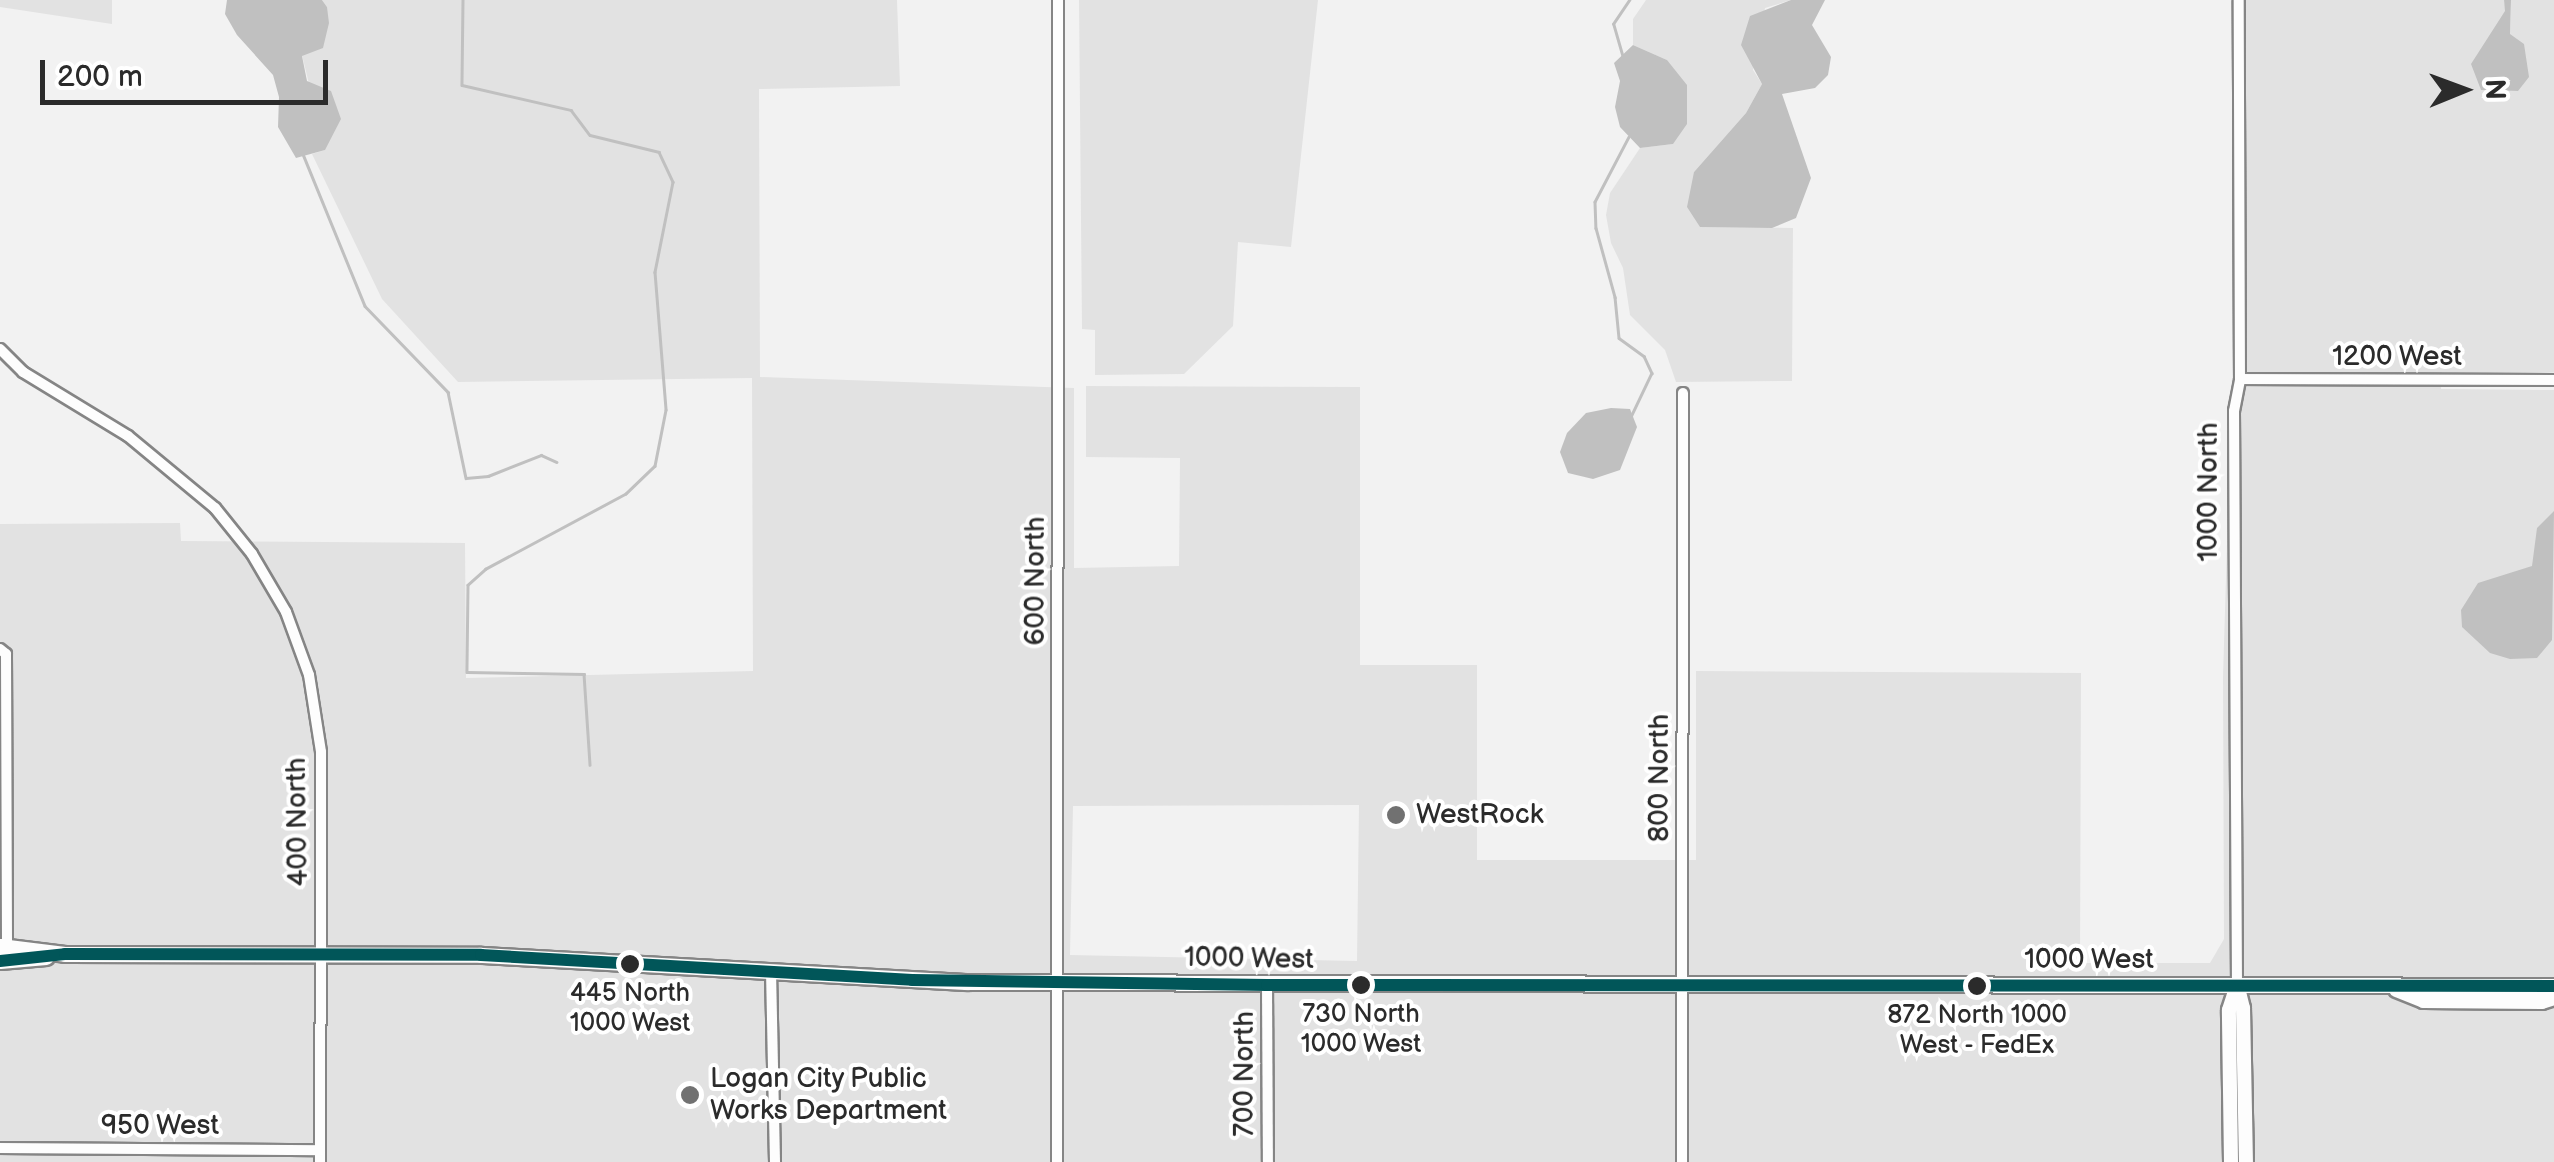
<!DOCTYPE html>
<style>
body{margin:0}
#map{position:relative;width:2554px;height:1162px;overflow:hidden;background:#f2f2f2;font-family:"Balsamiq Sans",sans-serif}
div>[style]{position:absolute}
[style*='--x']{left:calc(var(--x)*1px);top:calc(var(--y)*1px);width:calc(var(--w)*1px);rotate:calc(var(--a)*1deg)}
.built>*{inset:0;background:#e2e2e2}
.water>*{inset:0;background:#c0c0c0}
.stream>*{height:2.5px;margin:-1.25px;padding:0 1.25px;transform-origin:1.25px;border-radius:1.25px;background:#c0c0c0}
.roads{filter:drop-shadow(2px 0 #858585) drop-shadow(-2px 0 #858585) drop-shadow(0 2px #858585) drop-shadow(0 -2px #858585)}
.street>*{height:10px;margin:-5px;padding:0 5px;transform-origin:5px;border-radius:5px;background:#fdfdfd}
.secondary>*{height:14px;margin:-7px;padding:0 7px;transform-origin:7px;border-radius:7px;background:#fdfdfd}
.primary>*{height:15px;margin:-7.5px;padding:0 7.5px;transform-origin:7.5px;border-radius:7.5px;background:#fdfdfd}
.bus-1>*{height:12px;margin:-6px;padding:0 6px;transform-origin:6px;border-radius:6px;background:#015659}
.dots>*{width:28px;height:28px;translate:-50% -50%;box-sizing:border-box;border:5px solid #fff;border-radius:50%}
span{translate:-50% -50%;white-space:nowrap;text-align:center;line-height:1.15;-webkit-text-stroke:8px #fff;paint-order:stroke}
.bus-label{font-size:26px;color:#2b2b2b}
.street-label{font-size:28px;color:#2b2b2b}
.poi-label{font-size:28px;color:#2b2b2b}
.left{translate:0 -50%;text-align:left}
.north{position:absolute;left:2414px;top:40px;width:100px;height:100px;-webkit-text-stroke:8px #fff;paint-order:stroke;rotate:89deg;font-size:28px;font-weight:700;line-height:40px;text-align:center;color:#2b2b2b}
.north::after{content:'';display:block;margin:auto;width:35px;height:45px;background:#2b2b2b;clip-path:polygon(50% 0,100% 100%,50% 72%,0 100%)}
.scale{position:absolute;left:40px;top:60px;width:288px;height:45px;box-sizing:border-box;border:5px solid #2b2b2b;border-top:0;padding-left:12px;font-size:30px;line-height:35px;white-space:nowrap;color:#2b2b2b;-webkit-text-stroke:8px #fff;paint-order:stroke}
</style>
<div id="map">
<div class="built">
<i style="clip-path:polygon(0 0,112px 0,112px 24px,0 7px)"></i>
<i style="clip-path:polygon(evenodd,322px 0,897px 0,900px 86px,759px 89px,760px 377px,1074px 388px,1074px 568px,1179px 566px,1180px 458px,1086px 457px,1086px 386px,1360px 387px,1360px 665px,1477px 665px,1477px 860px,1696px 860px,1696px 671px,2081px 673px,2080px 963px,2210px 963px,2224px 939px,2223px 677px,2232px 378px,2245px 372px,2245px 0,2504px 0,2506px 11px,2492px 36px,2481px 90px,2518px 91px,2510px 34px,2511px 0,2554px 0,2554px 372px,2442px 372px,2441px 389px,2554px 390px,2554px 1162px,0 1162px,0 524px,180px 523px,181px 541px,465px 543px,466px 678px,753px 671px,752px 378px,458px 382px,382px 299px,312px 154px,325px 150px,302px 55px,327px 7px,322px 0,1359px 805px,1357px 961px,1070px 955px,1073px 806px,1359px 805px)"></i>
<i style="clip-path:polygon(1079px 0,1318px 0,1291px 247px,1238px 242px,1233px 326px,1184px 374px,1095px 375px,1095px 330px,1082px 329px)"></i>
<i style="clip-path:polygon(1646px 0,1791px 0,1765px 8px,1753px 70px,1762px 84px,1746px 113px,1694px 172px,1700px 227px,1793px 228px,1792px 381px,1676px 382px,1665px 350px,1630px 315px,1623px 268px,1611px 243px,1606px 215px,1610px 193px,1640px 148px,1673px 144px,1667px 60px,1633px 45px,1633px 19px)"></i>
</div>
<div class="water">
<i style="clip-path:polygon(227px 0,322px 0,327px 7px,329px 23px,323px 48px,302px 56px,307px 81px,331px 91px,341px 119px,325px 150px,296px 158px,278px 127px,279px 97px,273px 75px,237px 35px,225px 14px)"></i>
<i style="clip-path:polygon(1791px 0,1825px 0,1812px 25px,1831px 57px,1828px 75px,1815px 88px,1782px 94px,1811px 178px,1796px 218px,1772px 228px,1700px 227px,1687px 207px,1694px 172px,1746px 113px,1762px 84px,1741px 45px,1750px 16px)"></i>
<i style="clip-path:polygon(2504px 0,2511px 0,2510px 34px,2524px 44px,2529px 77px,2518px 91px,2481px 90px,2471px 64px,2505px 11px)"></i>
<i style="clip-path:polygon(1633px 45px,1667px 60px,1687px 85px,1687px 124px,1673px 144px,1640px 148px,1620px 127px,1615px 107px,1620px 81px,1614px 63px)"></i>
<i style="clip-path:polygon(1611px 408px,1630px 409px,1637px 427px,1620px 470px,1593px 479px,1568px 473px,1560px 452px,1567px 433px,1586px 413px)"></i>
<i style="clip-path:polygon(2554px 511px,2552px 640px,2537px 658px,2510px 659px,2490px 653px,2462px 627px,2461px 610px,2478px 583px,2532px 566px,2537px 528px)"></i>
</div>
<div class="stream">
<i style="--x:463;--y:0;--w:85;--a:90.7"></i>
<i style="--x:462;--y:85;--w:112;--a:12.9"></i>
<i style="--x:571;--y:110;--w:31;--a:53"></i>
<i style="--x:590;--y:135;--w:71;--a:13.8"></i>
<i style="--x:659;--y:152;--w:33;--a:65"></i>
<i style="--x:673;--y:182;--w:92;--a:101.3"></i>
<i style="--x:655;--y:272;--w:138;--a:85.4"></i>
<i style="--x:666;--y:410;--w:57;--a:101.1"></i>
<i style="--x:655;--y:466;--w:40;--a:136"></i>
<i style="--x:626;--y:494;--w:159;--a:151.8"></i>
<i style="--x:486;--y:569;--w:24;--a:138"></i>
<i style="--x:468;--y:585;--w:87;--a:90.7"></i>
<i style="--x:467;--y:672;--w:117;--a:1"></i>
<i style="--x:584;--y:674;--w:91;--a:86.2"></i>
<i style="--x:1623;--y:58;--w:35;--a:-106"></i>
<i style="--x:1613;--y:24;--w:29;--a:-56"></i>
<i style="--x:1629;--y:137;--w:73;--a:117.6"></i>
<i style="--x:1595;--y:202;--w:26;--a:88"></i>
<i style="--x:1596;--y:228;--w:72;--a:74.6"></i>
<i style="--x:1615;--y:297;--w:41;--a:84.4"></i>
<i style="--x:1619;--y:338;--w:31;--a:36"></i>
<i style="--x:1644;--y:356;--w:19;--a:65"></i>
<i style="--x:1652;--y:373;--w:49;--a:115.5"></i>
<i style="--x:303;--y:154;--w:164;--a:67.8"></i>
<i style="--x:365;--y:306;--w:120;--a:46"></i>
<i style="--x:448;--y:392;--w:88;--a:78.2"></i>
<i style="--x:466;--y:478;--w:22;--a:-5"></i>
<i style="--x:488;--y:476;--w:57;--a:-21.6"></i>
<i style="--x:541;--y:455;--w:17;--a:24"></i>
</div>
<div class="roads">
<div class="street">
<i style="--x:0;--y:349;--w:33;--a:45"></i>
<i style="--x:23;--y:372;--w:123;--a:31.4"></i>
<i style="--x:128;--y:436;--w:113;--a:39.6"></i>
<i style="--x:215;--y:508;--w:59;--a:51.2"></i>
<i style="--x:252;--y:554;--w:67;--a:59.6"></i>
<i style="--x:286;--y:612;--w:67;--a:69.9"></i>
<i style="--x:309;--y:675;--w:78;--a:81.1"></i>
<i style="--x:321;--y:752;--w:410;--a:90.1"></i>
<i style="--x:2240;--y:379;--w:314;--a:0.2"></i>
<i style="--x:0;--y:649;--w:8;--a:40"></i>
<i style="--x:6;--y:654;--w:292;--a:89.8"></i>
<i style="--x:771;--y:971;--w:191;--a:88.8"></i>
<i style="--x:1267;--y:985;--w:177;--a:89.7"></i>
<i style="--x:2237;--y:985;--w:574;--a:-90.3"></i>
<i style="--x:2234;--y:411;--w:33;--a:-79"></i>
<i style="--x:2240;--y:379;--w:379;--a:-90.2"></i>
<i style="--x:0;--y:1148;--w:320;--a:0.4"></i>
<i style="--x:1057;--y:1162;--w:1162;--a:-89.95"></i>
<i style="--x:1682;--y:1162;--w:769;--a:-89.93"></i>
</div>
<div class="secondary">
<i style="--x:2238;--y:988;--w:21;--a:76"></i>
<i style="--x:2243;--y:1008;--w:154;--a:88.9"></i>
<i style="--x:2231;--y:1162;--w:152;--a:-90.8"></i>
<i style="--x:2229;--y:1010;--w:26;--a:-72"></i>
</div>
<div class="primary">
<i style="--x:0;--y:946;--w:65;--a:7"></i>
<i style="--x:65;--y:954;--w:416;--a:0.1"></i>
<i style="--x:481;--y:955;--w:486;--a:3.2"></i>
<i style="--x:966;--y:982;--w:1588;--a:0.14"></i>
<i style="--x:0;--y:961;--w:46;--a:-5"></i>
<i style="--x:2396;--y:989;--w:29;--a:22"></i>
<i style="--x:2423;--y:1000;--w:118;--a:0.5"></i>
<i style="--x:2541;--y:1001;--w:14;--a:-17"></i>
</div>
</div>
<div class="bus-1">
<i style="--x:0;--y:961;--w:65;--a:-6.1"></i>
<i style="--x:65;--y:954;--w:416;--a:0.1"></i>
<i style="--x:481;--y:955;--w:432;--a:3.3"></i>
<i style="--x:912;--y:980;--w:355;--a:0.8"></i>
<i style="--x:1267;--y:985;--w:1287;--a:0.04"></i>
</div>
<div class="dots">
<i style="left:1396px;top:815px;background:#717171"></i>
<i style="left:630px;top:964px;background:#2b2b2b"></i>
<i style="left:1361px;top:985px;background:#2b2b2b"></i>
<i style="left:1977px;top:986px;background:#2b2b2b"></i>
<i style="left:690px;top:1095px;background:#717171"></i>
</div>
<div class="bus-label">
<span style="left:630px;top:1009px">445 North<br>1000 West</span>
<span style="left:1361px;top:1030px">730 North<br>1000 West</span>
<span style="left:1977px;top:1031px">872 North 1000<br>West - FedEx</span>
</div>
<div class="street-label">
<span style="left:2397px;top:357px">1200 West</span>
<span style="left:2209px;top:492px;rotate:-90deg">1000 North</span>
<span style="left:1036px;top:581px;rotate:-90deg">600 North</span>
<span style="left:1660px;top:778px;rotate:-90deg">800 North</span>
<span style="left:298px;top:822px;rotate:-91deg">400 North</span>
<span style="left:1249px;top:959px;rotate:1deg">1000 West</span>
<span style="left:2089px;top:960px">1000 West</span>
<span style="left:1245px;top:1074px;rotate:-90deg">700 North</span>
<span style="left:160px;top:1126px">950 West</span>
</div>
<div class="poi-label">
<span class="left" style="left:1416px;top:815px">WestRock</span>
<span class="left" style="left:710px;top:1095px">Logan City Public<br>Works Department</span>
</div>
<div class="north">N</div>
<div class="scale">200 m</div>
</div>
